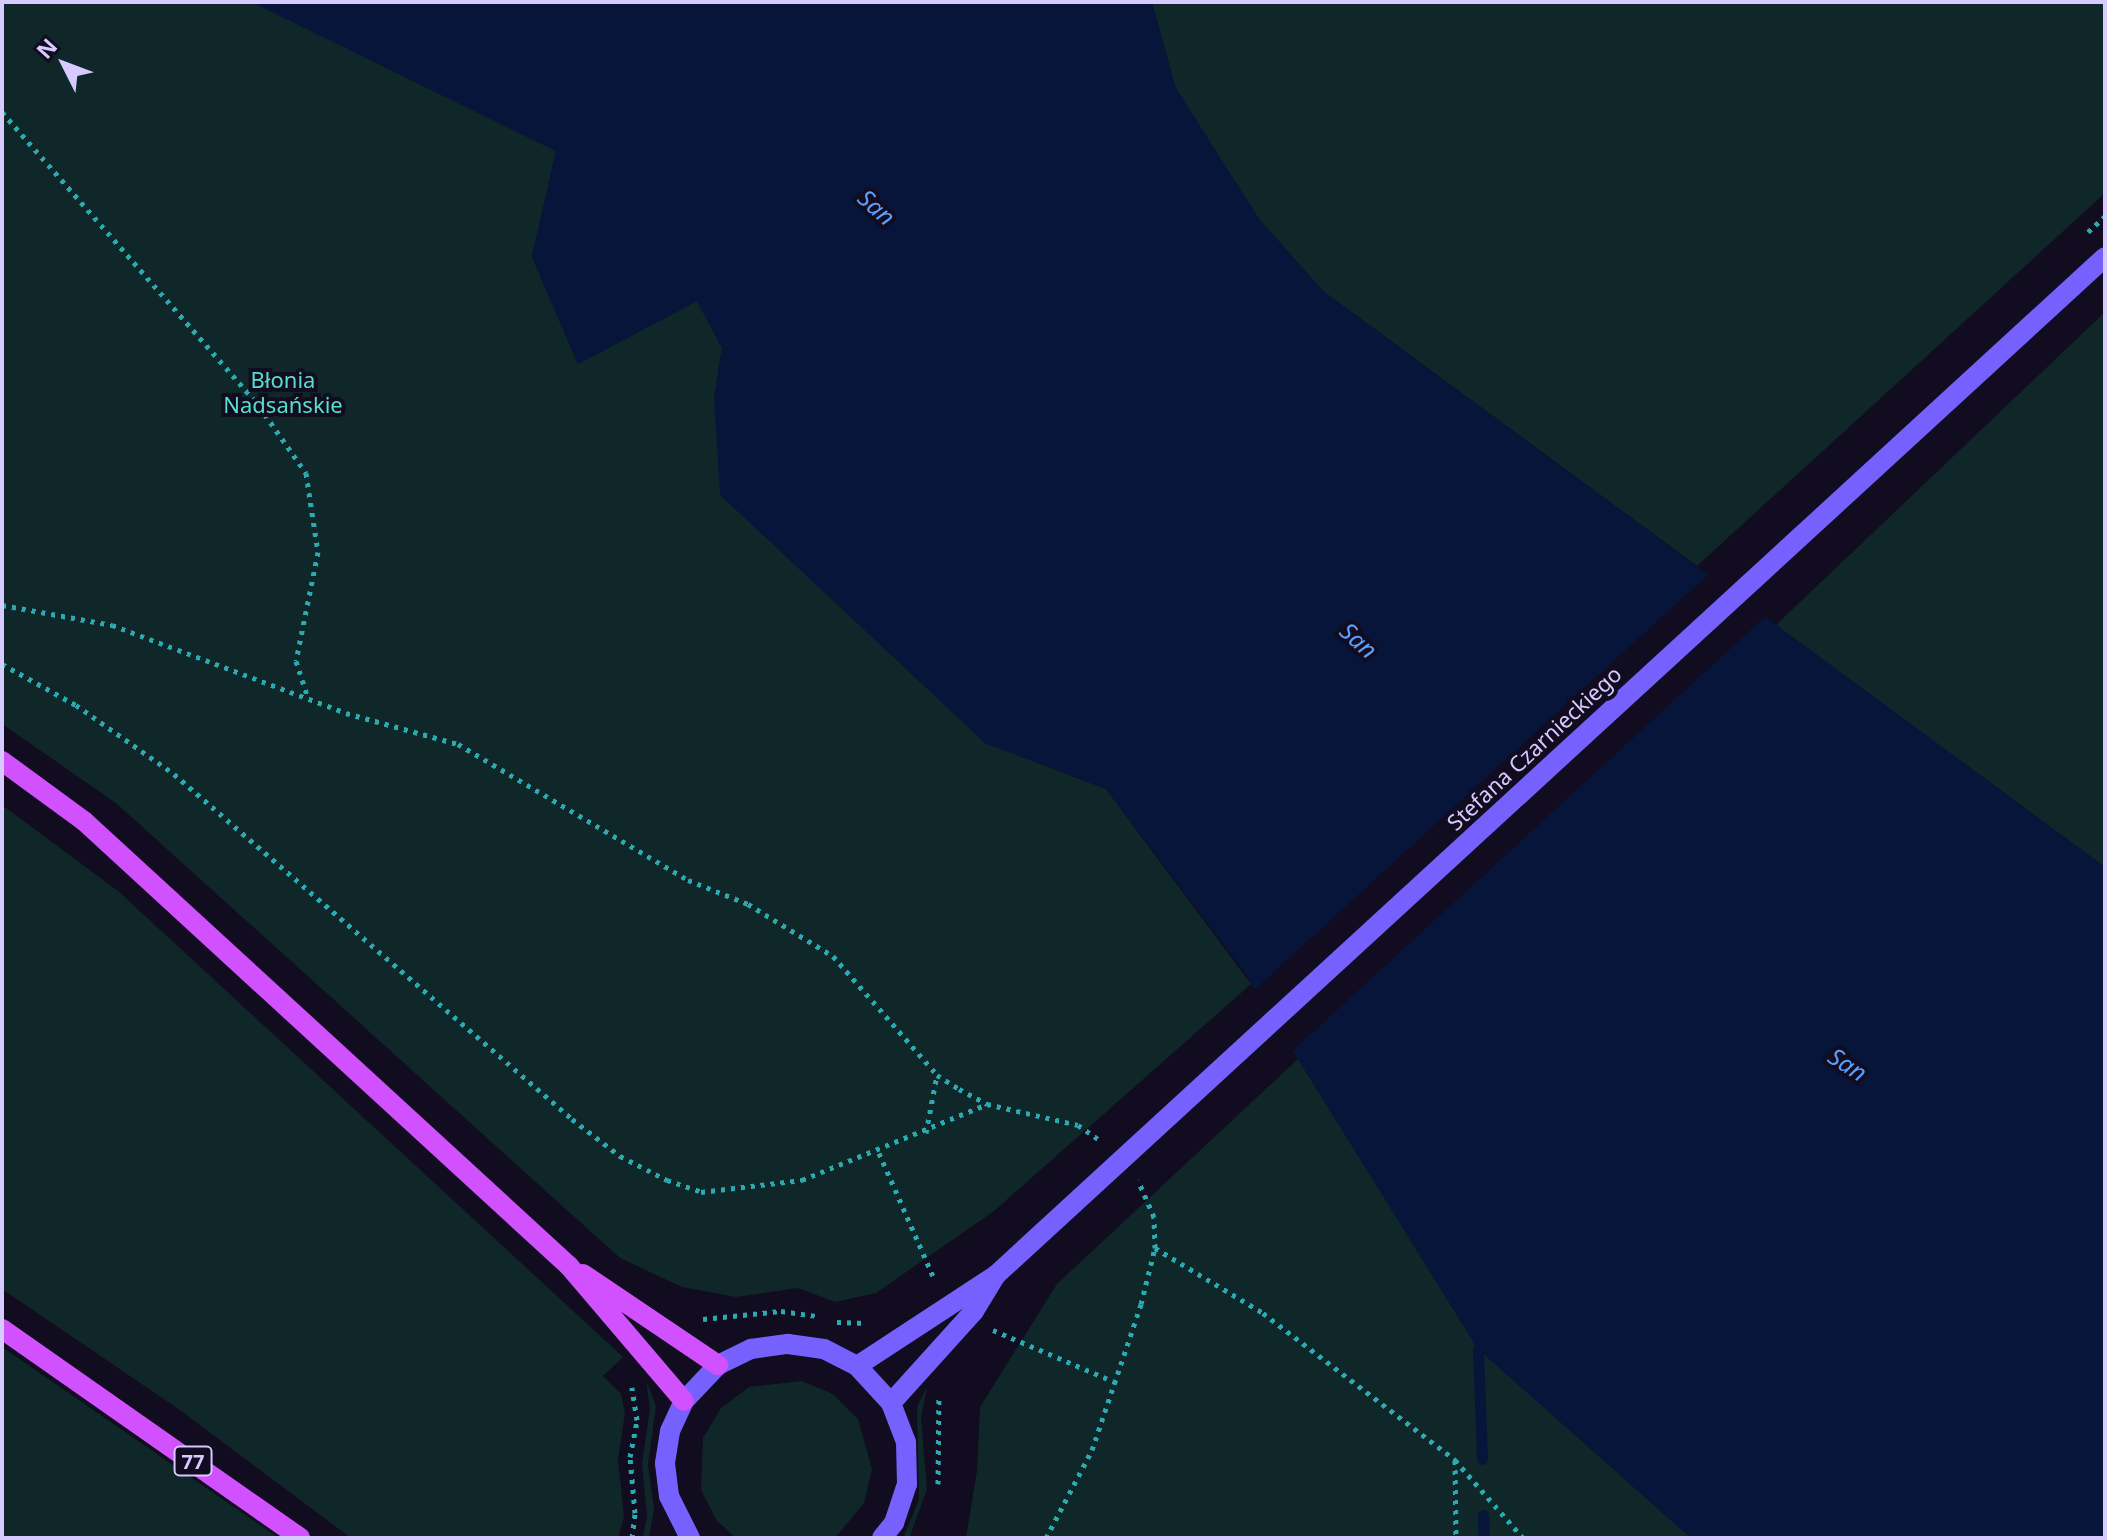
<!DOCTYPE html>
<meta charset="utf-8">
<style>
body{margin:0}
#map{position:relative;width:2107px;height:1540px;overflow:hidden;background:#110c1f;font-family:"Noto Sans",sans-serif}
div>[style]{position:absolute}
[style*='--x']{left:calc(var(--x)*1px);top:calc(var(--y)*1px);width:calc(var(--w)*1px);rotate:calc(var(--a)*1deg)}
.green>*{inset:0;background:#0f2729}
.water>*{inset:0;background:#08153b}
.pier>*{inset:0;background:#110c1f}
.stream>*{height:11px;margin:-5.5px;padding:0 5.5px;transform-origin:5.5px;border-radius:5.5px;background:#08153b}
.path>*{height:5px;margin-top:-2.5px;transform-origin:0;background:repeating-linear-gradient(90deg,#2caab1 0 4px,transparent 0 10px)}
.secondary>*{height:20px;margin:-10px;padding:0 10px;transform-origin:10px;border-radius:10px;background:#7661ff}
.primary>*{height:20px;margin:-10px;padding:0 10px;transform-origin:10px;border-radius:10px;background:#d151ff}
.path-bridge>*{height:5px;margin-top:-2.5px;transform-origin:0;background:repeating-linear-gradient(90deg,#2caab1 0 4px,transparent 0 10px)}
.secondary-bridge>*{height:20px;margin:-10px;padding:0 10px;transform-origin:10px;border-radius:10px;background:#7661ff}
span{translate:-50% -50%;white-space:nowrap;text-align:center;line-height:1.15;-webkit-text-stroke:8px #110c1f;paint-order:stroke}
.shield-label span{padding:2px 6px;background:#110c1f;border:2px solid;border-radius:6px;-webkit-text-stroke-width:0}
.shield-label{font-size:20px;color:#d6caff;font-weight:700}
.park-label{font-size:22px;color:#56dfcc}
.street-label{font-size:22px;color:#d6caff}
.water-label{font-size:24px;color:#589fff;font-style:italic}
.frame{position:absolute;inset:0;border:4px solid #d6caff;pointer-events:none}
.north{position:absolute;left:24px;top:24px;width:80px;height:80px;-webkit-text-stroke:6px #110c1f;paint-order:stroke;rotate:312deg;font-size:22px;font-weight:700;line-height:32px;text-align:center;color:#d6caff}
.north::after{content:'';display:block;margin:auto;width:28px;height:36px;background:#d6caff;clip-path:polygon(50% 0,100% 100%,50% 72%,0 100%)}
</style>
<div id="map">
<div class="green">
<i style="clip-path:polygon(2px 2px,252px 2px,556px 151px,532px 257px,578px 364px,697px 301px,722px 348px,714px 399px,985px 743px,1106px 789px,1251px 984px,994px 1211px,876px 1293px,835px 1302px,798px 1288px,736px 1297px,682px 1287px,620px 1258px,116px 803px,2px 724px)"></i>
<i style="clip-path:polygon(1152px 2px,2105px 2px,2105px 193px,1697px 566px,1323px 291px,1259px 219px,1175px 88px)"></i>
<i style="clip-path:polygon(2105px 312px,2105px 867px,1776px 625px)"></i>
<i style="clip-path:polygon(2px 805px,118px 891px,623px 1357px,603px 1376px,621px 1394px,625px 1413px,618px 1459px,624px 1516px,618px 1538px,351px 1538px,177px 1408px,2px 1289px)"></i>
<i style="clip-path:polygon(1298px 1059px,1478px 1349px,1691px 1538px,966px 1538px,977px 1471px,980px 1407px,1057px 1284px)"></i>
<i style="clip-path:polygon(2px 1347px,279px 1538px,2px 1538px)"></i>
<i style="clip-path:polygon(646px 1380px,656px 1406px,648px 1465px,654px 1509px,649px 1538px,643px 1538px,647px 1515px,642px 1464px,650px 1408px)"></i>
<i style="clip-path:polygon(801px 1381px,833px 1394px,858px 1419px,872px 1469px,864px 1503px,835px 1538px,736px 1538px,717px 1521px,701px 1490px,703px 1438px,721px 1408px,749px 1387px)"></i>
<i style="clip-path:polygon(927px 1387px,921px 1418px,927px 1489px,910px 1536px,903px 1538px,919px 1500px,917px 1407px)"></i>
</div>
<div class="water">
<i style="clip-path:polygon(252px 2px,1152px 2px,1176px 88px,1259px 219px,1323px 291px,2105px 867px,2105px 1538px,1691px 1538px,1478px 1349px,1241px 967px,1106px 789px,985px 743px,720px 495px,714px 399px,722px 348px,697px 301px,578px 364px,532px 257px,556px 151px)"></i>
</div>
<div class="pier">
<i style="clip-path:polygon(1711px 572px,1768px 614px,1290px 1053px,1252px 992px)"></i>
</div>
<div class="stream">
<i style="--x:1478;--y:1349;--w:110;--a:87.9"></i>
<i style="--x:1483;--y:1515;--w:23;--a:88"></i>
</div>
<div class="path">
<i style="--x:2;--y:112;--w:390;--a:48.8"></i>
<i style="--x:259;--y:406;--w:82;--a:55"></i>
<i style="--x:306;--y:473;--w:80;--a:81.4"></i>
<i style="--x:318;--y:552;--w:111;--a:101.4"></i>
<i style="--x:296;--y:661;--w:35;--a:72"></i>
<i style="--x:2;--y:605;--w:112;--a:10.3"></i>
<i style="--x:112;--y:625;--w:250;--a:20.6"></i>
<i style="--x:346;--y:713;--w:116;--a:15.5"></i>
<i style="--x:458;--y:744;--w:267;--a:30.6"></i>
<i style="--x:688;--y:880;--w:65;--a:21.8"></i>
<i style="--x:748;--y:904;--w:100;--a:31.5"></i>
<i style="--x:833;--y:956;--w:158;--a:48.8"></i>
<i style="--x:937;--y:1075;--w:26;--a:32"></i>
<i style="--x:959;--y:1089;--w:32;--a:28"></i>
<i style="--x:987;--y:1104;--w:93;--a:13"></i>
<i style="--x:1078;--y:1125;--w:28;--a:35"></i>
<i style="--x:2;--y:664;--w:85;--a:29"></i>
<i style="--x:76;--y:705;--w:120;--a:35.1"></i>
<i style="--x:174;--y:774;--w:527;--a:40.92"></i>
<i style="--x:572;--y:1119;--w:61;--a:37.6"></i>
<i style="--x:620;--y:1156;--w:53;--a:27.1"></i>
<i style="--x:667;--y:1180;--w:36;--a:19"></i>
<i style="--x:701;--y:1192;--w:102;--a:-6.8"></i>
<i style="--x:802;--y:1180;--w:200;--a:-22.3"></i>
<i style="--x:926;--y:1133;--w:59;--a:-79.3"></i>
<i style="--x:879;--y:1153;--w:137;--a:66.3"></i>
<i style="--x:1155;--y:1248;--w:126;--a:31"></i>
<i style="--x:1263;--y:1313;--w:242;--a:37.4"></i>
<i style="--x:1455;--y:1460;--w:103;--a:48.9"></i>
<i style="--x:703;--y:1319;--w:78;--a:-5.9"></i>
<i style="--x:781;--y:1311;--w:35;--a:8"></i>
<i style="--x:837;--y:1322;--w:30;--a:2"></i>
<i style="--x:993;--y:1330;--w:135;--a:23.1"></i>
<i style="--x:1455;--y:1460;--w:78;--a:89.3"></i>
<i style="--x:938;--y:1484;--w:89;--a:-89.4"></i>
<i style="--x:632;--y:1538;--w:25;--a:-83"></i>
<i style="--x:635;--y:1513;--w:56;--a:-95.1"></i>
<i style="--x:630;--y:1457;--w:38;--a:-79"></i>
<i style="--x:637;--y:1420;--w:33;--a:-99"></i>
<i style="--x:1046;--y:1538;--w:99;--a:-62.4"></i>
<i style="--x:1092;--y:1450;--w:154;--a:-71.4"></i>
<i style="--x:1141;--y:1304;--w:58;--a:-76"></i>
<i style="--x:1155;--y:1248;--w:31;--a:-92"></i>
<i style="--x:1154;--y:1217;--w:40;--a:-113.4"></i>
</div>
<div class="secondary">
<i style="--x:857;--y:1366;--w:166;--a:-33.2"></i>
<i style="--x:891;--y:1403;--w:124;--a:-47.9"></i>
<i style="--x:974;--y:1311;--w:42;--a:-58.6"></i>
<i style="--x:690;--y:1538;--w:47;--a:-116.6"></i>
<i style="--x:669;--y:1496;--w:33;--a:-97"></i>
<i style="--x:665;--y:1463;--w:32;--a:-81"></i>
<i style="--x:670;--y:1431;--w:33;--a:-65"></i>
<i style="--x:684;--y:1401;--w:50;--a:-46.6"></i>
<i style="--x:718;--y:1365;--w:37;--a:-26"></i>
<i style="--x:751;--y:1349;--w:37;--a:-8"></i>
<i style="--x:788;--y:1344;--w:36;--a:8"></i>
<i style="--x:824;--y:1349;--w:37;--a:27"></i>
<i style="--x:857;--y:1366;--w:50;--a:47.4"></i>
<i style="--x:891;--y:1403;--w:42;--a:69"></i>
<i style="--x:906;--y:1442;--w:42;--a:88.6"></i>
<i style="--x:907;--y:1484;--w:41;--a:108.4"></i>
<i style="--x:894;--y:1523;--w:19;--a:129"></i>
</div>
<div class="primary">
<i style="--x:2;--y:761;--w:102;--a:36.2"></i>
<i style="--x:84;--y:821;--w:658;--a:42.54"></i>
<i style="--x:569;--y:1266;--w:177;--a:49.6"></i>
<i style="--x:583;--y:1274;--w:163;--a:34"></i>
<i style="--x:2;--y:1329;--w:364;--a:35"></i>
</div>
<div class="path-bridge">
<i style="--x:2088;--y:232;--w:23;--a:-43"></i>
</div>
<div class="secondary-bridge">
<i style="--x:996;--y:1275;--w:1505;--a:-42.55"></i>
</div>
<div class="shield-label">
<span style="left:193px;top:1461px">77</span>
</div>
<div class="park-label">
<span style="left:283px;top:392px">Błonia<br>Nadsańskie</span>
</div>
<div class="street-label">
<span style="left:1534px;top:748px;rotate:-43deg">Stefana Czarnieckiego</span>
</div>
<div class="water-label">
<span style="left:877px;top:207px;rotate:42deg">San</span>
<span style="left:1359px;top:640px;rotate:42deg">San</span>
<span style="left:1848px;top:1064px;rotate:33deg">San</span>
</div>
<div class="frame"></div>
<div class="north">N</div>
</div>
